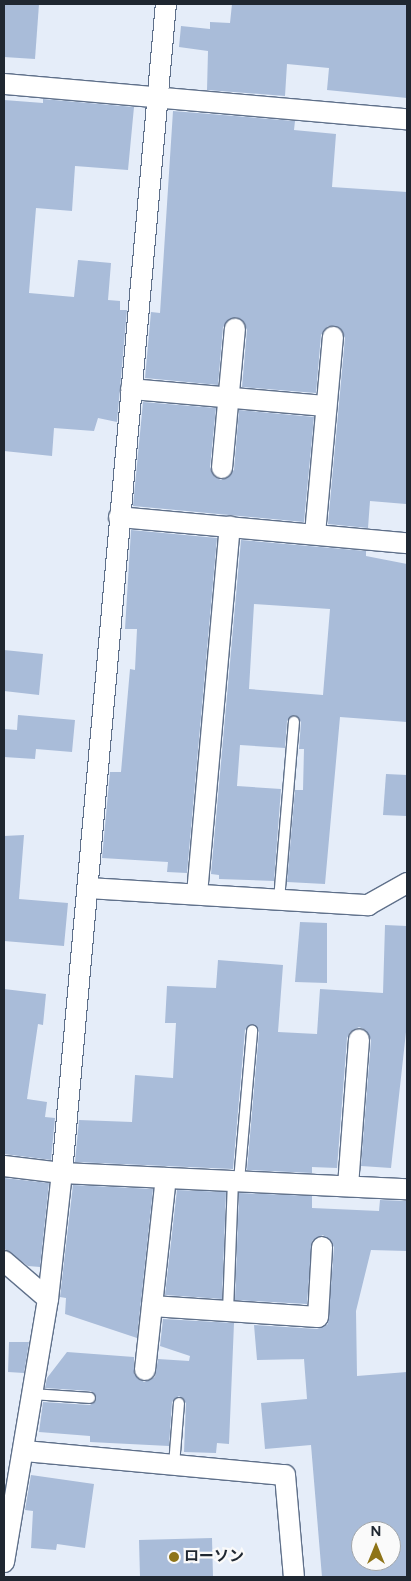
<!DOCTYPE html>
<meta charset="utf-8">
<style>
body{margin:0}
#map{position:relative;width:411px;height:1581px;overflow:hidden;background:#e5edf9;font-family:Figtree,"Noto Sans JP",sans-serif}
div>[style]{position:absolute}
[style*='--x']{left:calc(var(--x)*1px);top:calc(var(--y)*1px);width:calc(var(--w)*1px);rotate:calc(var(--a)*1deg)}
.building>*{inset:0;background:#a9bcd9}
.roads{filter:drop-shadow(1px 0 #5f708a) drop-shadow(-1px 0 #5f708a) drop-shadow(0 1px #5f708a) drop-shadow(0 -1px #5f708a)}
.lane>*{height:10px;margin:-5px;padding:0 5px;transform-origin:5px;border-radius:5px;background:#fff}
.street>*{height:20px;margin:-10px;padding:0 10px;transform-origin:10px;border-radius:10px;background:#fff}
.dots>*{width:14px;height:14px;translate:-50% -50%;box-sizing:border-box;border:2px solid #fafafa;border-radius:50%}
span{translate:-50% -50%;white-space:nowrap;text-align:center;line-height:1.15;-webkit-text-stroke:4.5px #fafafa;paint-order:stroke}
.poi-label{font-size:15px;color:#1f2731;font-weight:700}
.left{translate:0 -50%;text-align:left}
.frame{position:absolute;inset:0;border:5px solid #1f2731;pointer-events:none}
.north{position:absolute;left:351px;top:1521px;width:50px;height:50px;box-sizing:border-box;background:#fafafa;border:1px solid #a2a6aa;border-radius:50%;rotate:0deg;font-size:14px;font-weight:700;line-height:20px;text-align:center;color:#1f2731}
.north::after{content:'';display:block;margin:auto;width:18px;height:22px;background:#8e7418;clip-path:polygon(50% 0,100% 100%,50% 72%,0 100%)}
</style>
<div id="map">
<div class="building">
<i style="clip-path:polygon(4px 4px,39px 4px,35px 59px,4px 57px)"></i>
<i style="clip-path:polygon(232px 4px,407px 4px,407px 98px,327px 90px,329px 68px,287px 64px,285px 96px,207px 90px,208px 51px,179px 47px,181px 26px,210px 29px,210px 22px,230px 23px)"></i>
<i style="clip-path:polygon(43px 99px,134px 107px,128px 170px,75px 166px,72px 211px,36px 208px,29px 293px,74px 297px,78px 260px,111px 263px,108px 300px,120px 301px,120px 310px,127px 310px,117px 422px,98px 418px,94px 431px,54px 428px,52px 456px,4px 451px,4px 100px,43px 103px)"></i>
<i style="clip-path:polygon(173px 111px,295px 121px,294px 130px,336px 134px,332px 187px,407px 192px,406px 504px,370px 501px,368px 528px,328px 524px,345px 338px,339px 327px,328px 326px,321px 335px,316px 393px,242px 387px,247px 330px,242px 320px,236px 317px,223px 327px,218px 385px,145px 378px,151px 312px,160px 313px)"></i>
<i style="clip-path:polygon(143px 402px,216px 408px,210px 467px,215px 477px,221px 480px,234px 470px,239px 410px,314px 417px,304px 522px,133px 506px)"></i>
<i style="clip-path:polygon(131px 530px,217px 538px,187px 873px,167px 872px,168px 862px,102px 858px,110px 772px,121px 772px,130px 669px,135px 670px,137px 629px,125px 629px)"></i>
<i style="clip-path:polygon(evenodd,241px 540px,366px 551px,366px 556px,407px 564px,407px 722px,340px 717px,325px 884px,287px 882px,295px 790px,303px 790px,304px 749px,299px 749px,301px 722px,295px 715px,287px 721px,285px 748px,240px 745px,237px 786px,281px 789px,274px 881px,219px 879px,219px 875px,211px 874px,241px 540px,254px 604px,330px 609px,323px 695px,249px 689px,254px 604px)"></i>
<i style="clip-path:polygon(4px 650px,43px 654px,39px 695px,4px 691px)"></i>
<i style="clip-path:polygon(18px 715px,75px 720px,72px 752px,36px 749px,35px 759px,4px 757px,4px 729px,17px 730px)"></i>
<i style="clip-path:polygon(386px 774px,407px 775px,407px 816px,383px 815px)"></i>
<i style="clip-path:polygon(24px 835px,19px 899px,68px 903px,64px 946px,4px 941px,4px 836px)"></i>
<i style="clip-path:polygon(300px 922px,327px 923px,327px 983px,295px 982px)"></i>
<i style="clip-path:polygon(385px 925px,407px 926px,407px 1023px,391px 1168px,361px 1166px,371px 1040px,366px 1030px,359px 1027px,350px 1032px,347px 1038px,337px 1168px,312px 1167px,312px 1173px,247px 1170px,259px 1032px,252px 1024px,245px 1030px,233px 1169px,75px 1162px,79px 1120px,132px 1122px,135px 1075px,173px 1078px,176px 1023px,165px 1023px,167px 986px,216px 988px,218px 960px,283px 965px,278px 1032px,317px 1034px,320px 989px,383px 993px)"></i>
<i style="clip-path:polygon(4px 989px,46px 994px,43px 1025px,38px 1024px,27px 1099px,47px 1102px,45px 1117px,55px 1118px,51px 1160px,4px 1154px)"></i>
<i style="clip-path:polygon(4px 1178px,49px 1183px,40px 1267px,28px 1266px,5px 1249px)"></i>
<i style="clip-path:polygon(73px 1185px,153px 1189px,137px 1338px,65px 1314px,66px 1298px,60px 1297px)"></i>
<i style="clip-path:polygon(177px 1190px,226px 1192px,222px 1299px,165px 1295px)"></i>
<i style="clip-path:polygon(evenodd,239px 1193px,312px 1196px,312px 1208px,379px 1211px,380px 1200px,407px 1201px,407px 1251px,371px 1250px,356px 1311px,357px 1376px,407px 1372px,407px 1577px,322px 1577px,311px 1445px,265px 1449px,261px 1403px,307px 1399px,304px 1359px,257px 1360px,254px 1325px,317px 1329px,328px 1324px,334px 1247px,323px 1235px,312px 1241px,307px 1304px,235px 1300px,239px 1193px,361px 1531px,391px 1531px,391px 1561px,361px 1561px,361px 1531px)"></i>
<i style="clip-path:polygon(163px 1319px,234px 1323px,229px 1444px,217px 1443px,216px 1453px,184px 1452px,186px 1403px,179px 1396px,172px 1402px,169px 1446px,90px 1442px,90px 1436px,39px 1432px,43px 1402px,90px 1405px,96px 1401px,91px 1391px,45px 1388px,47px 1378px,67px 1352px,134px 1357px,134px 1374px,144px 1382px,155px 1377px,158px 1359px,189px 1361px,190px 1356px,160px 1346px)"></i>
<i style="clip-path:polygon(9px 1342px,29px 1342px,24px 1373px,8px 1372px)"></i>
<i style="clip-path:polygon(31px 1475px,94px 1484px,85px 1548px,57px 1544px,56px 1550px,31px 1548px,33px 1511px,25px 1510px)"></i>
<i style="clip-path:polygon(212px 1538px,213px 1577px,140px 1577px,139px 1540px)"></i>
</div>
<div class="roads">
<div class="lane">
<i style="--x:279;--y:900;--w:179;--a:-85.2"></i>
<i style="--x:239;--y:1181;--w:151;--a:-85"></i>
<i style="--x:228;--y:1311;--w:130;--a:-87.8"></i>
<i style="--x:33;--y:1394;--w:57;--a:4"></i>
<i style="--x:174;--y:1465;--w:62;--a:-85.4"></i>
</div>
<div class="street">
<i style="--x:4;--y:84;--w:405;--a:5"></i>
<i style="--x:131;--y:389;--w:196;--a:5"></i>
<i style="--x:222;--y:468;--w:140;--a:-84.7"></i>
<i style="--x:119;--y:517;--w:289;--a:5.2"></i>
<i style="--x:315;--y:534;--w:198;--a:-84.8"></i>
<i style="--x:88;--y:888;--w:281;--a:3.5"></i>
<i style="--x:368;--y:905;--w:45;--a:-29.4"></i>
<i style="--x:197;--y:894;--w:369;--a:-84.9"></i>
<i style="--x:4;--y:1166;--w:58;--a:6.9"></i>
<i style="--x:62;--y:1173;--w:345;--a:2.7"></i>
<i style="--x:348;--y:1186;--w:147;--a:-85.7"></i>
<i style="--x:4;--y:1261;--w:58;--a:40.8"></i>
<i style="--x:152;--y:1306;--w:166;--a:3.8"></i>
<i style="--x:318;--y:1317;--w:70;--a:-86.7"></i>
<i style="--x:145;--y:1370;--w:193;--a:-83.8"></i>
<i style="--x:24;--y:1451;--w:262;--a:5.3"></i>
<i style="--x:285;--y:1475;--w:102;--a:85"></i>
<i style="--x:4;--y:1562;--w:267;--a:-80.5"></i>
<i style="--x:48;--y:1299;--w:127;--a:-83.7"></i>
<i style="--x:62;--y:1173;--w:1174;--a:-84.92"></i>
</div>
</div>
<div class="dots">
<i style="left:174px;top:1557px;background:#8e7418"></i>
</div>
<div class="poi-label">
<span class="left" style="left:184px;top:1557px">ローソン</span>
</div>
<div class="frame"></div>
<div class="north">N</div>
</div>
